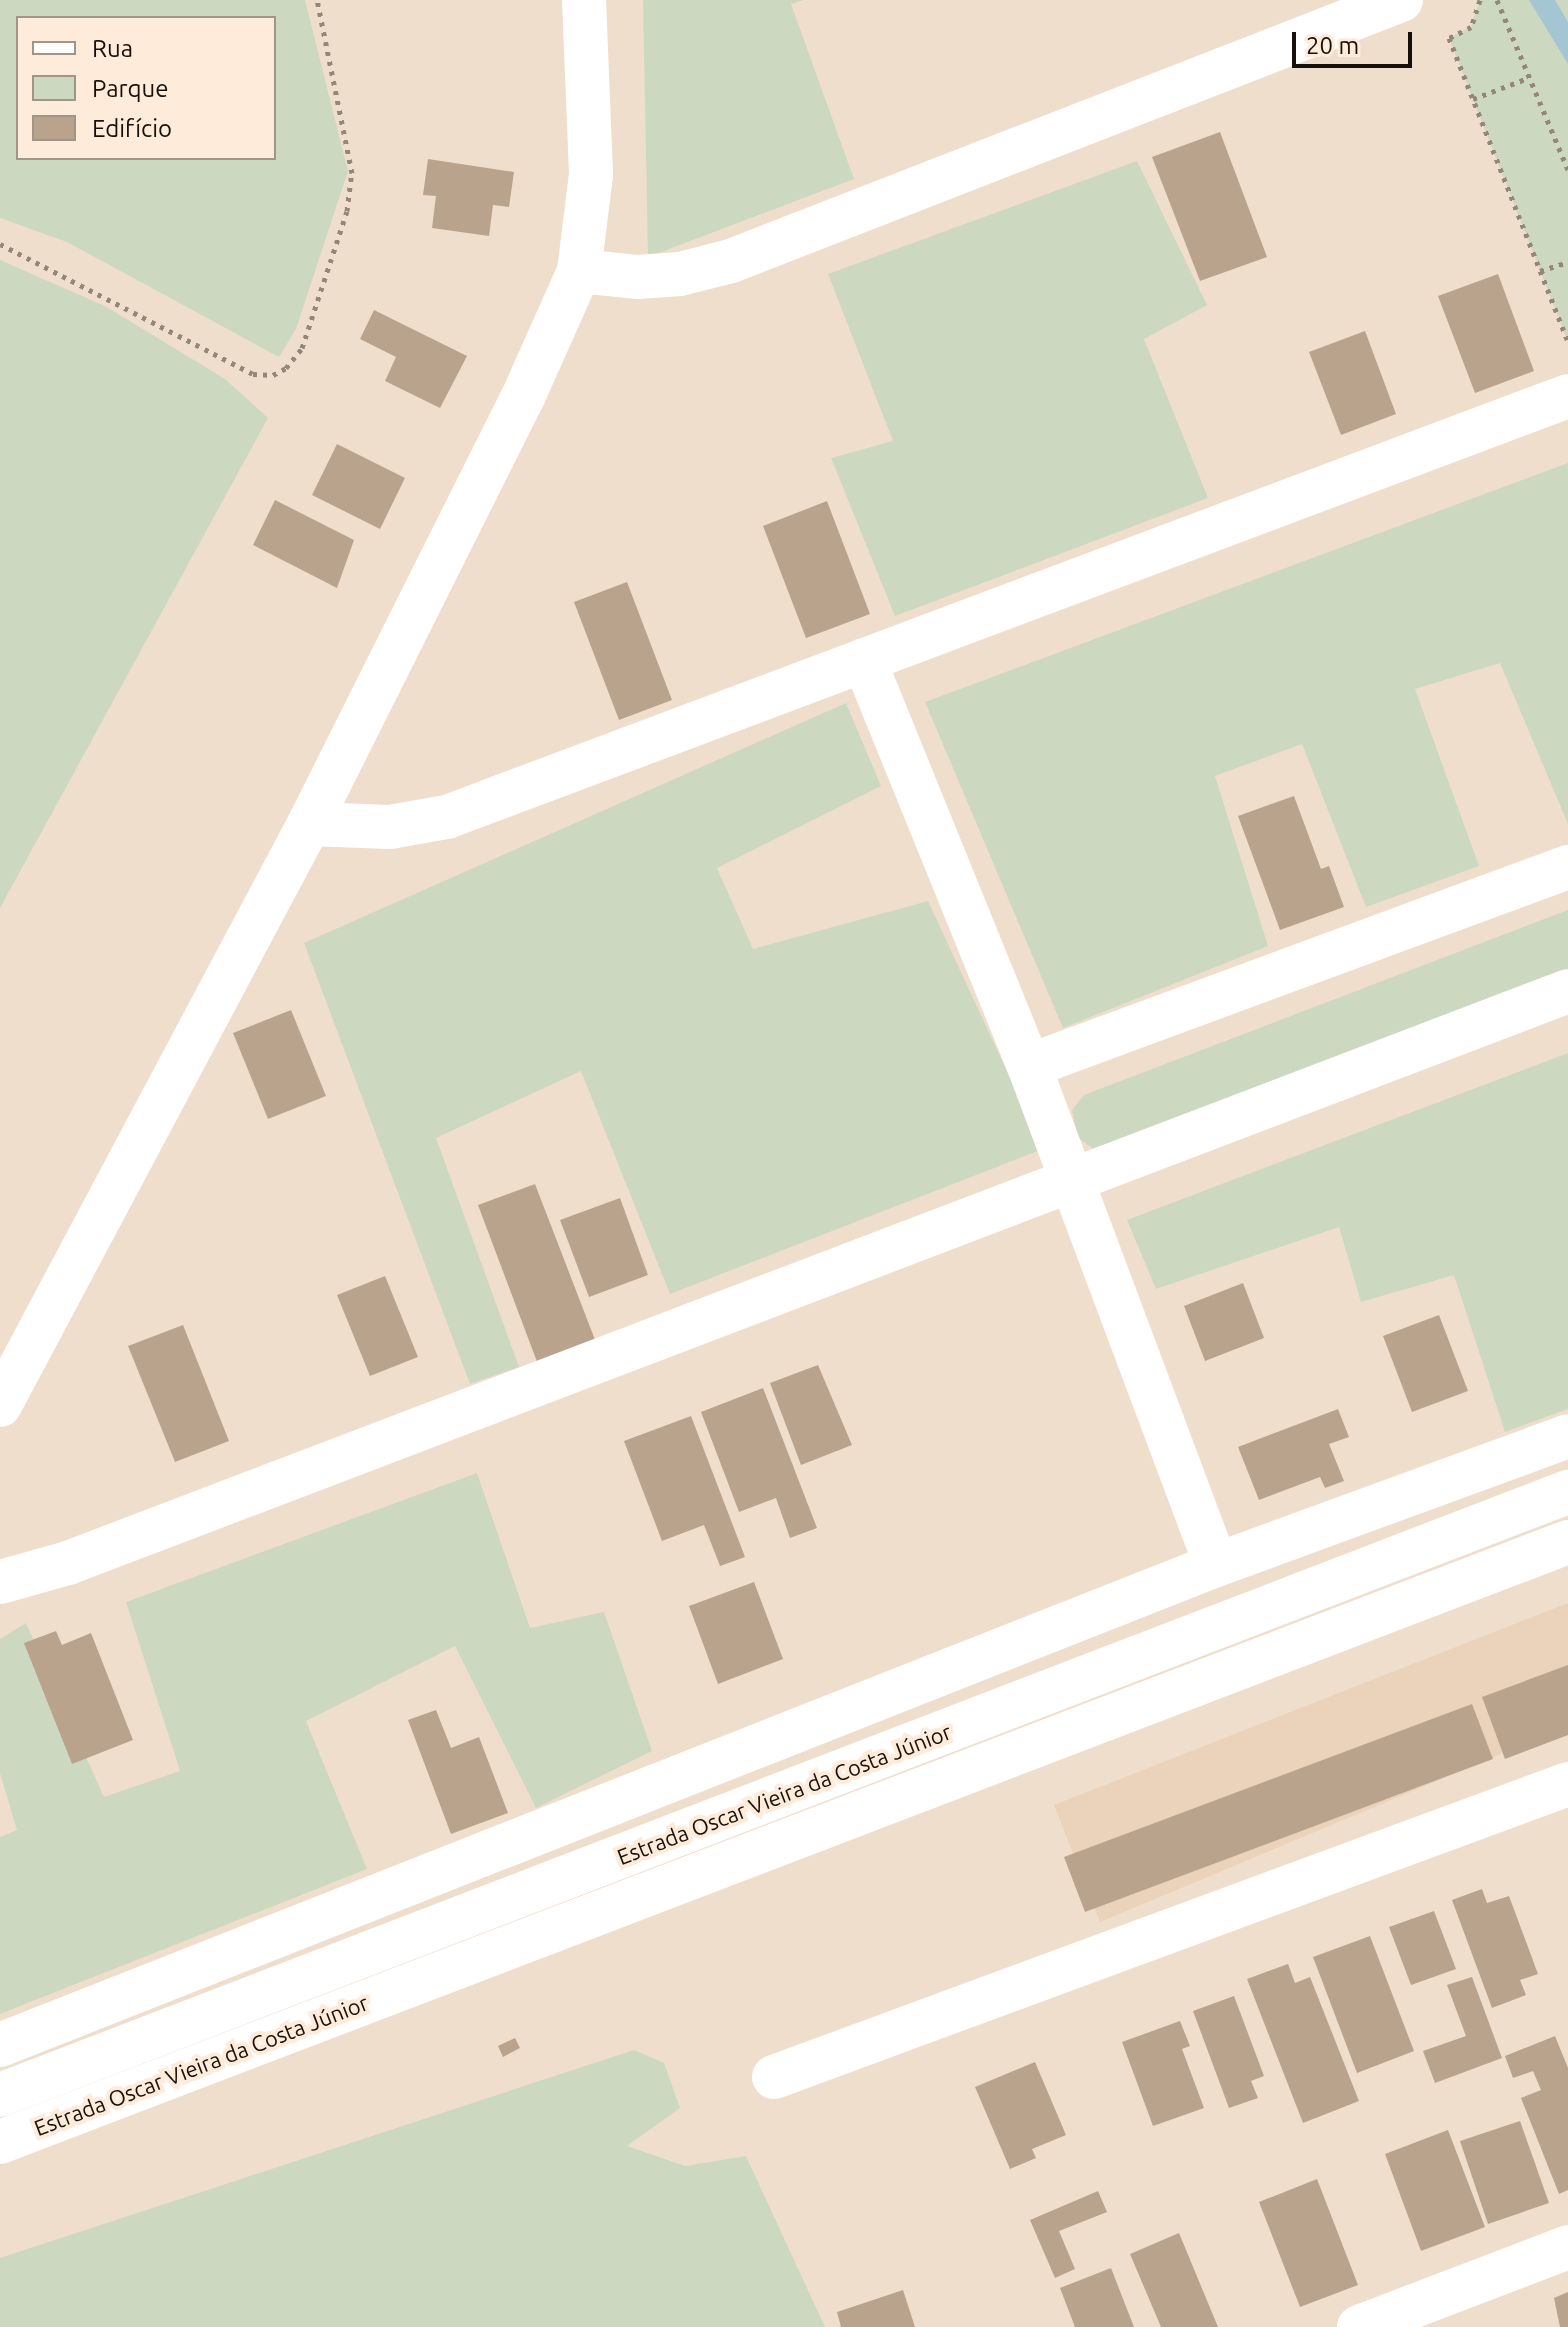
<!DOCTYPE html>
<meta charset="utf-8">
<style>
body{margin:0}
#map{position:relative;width:1568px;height:2327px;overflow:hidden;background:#f0decc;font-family:Ubuntu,sans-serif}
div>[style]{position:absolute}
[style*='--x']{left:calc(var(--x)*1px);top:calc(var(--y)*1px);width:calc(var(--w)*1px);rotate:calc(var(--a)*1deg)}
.built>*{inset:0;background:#ead2bb}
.green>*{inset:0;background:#cdd8c1}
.water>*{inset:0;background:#a4c6d3}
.building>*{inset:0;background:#baa38d}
.path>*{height:5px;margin-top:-2.5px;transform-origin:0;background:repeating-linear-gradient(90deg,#94877a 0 4px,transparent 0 10px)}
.minor>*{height:44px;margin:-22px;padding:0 22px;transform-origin:22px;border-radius:22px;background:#fff}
.major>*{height:44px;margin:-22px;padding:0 22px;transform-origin:22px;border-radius:22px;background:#fff}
span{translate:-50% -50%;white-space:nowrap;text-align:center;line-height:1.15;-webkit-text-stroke:8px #feebd9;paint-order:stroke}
.street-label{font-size:22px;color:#17110b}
.legend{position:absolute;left:16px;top:16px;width:260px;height:144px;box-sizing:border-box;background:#feebd9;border:2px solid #a29487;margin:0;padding:10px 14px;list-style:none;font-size:24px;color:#17110b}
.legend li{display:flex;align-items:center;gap:16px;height:40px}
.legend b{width:40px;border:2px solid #a29487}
.scale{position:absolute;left:1292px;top:32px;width:120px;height:36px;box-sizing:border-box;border:4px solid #17110b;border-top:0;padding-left:10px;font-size:24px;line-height:28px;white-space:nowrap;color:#17110b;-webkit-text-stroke:6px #feebd9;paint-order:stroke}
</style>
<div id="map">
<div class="built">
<i style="clip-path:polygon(1568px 1603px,1568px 1726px,1100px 1922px,1054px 1805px)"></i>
</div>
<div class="green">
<i style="clip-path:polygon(evenodd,0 0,305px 0,348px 171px,296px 329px,279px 357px,67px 242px,0 218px,0 0,18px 18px,274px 18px,274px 158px,18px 158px,18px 18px)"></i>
<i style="clip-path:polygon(643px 0,804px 0,791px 4px,854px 179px,648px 257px)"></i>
<i style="clip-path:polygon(1480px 0,1568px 0,1568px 342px,1449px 38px,1471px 27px)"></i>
<i style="clip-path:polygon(1137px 161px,1207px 305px,1144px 339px,1208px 498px,895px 616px,831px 458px,893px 441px,828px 274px)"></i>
<i style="clip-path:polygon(0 260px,105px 306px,225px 379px,268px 418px,0 908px)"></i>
<i style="clip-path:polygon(1568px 463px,1568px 824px,1500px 663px,1415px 689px,1479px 866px,1366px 907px,1302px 744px,1215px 776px,1268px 946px,1063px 1028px,925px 702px)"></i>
<i style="clip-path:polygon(846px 703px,881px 786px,717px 868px,753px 949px,928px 901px,1043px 1149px,670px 1294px,581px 1071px,436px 1138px,519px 1367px,470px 1384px,304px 943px)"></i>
<i style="clip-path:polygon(1568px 910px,1568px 975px,1094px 1149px,1078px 1138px,1072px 1110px,1084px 1095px)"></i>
<i style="clip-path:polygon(1568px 1053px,1568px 1409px,1505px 1432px,1454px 1275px,1361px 1302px,1339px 1227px,1156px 1289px,1127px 1220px)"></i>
<i style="clip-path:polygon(477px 1473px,530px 1628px,604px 1612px,652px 1751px,536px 1808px,455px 1646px,306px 1721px,367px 1869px,0 2014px,0 1837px,17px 1830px,0 1773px,0 1639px,26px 1623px,104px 1797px,180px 1771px,126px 1602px)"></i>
<i style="clip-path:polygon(634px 2050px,664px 2063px,680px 2108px,627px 2146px,685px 2166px,746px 2156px,825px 2327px,0 2327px,0 2258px)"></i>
</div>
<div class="water">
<i style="clip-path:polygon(1529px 0,1555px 0,1568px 22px,1568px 64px)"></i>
</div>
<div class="building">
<i style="clip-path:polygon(1220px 132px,1267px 257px,1200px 281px,1152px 157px)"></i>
<i style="clip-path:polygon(428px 159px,514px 172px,509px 207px,493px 205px,489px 236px,432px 228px,436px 196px,423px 195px)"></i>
<i style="clip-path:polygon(1498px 274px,1534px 371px,1475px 393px,1438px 296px)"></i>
<i style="clip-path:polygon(374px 310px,467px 356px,440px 408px,385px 381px,396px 357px,360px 339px)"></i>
<i style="clip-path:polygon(1365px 331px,1396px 414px,1341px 435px,1309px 352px)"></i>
<i style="clip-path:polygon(337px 444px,405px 478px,380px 529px,312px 495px)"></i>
<i style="clip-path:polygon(275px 500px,354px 540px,337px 588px,253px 545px)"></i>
<i style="clip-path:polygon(827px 501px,870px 614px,806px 638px,763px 526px)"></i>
<i style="clip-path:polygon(627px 582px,672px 700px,619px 720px,574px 602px)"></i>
<i style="clip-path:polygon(1294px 796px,1321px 869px,1329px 866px,1344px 907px,1280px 930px,1238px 816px)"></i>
<i style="clip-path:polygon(291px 1010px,326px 1096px,268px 1119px,233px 1033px)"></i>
<i style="clip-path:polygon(535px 1184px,597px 1345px,539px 1367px,478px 1205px)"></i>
<i style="clip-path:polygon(620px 1198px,648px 1275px,589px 1297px,560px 1220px)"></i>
<i style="clip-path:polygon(385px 1276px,418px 1357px,370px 1376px,337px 1295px)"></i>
<i style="clip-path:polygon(1243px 1283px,1264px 1338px,1205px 1361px,1184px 1306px)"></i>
<i style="clip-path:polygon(1439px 1315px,1468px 1391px,1412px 1412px,1383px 1336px)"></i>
<i style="clip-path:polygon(183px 1325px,229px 1441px,175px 1462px,128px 1346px)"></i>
<i style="clip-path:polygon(818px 1365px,852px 1445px,801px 1465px,770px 1383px)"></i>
<i style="clip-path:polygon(763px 1388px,817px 1528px,790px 1538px,776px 1498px,739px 1512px,701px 1412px)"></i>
<i style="clip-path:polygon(1338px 1409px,1349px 1437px,1329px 1444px,1344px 1481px,1325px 1488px,1320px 1477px,1259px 1500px,1238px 1447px)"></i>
<i style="clip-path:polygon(691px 1416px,745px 1557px,720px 1566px,704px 1525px,662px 1541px,624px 1441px)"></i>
<i style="clip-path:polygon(754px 1582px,783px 1659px,718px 1684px,689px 1606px)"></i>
<i style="clip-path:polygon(56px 1631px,62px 1645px,91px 1633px,133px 1740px,72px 1764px,24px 1643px)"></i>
<i style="clip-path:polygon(1568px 1665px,1568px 1735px,1505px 1759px,1482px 1697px)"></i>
<i style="clip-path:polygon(1472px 1704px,1493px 1759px,1085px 1912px,1064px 1857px)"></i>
<i style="clip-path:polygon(436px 1710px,451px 1748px,479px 1737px,508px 1813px,451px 1834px,408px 1720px)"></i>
<i style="clip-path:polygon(1482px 1889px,1487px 1903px,1509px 1896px,1538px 1974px,1520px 1980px,1526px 1995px,1492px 2008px,1452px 1900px)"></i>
<i style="clip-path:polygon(1434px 1911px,1456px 1969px,1411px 1985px,1389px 1927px)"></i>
<i style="clip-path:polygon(1370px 1936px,1414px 2051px,1357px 2073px,1313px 1957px)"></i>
<i style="clip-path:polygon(1288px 1964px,1295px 1983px,1310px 1977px,1359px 2101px,1303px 2123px,1247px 1979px)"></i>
<i style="clip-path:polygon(1472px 1977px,1502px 2058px,1435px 2083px,1423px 2051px,1466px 2036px,1447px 1985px)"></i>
<i style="clip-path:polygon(1234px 1996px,1264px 2076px,1251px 2081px,1258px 2098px,1229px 2108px,1193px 2011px)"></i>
<i style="clip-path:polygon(1180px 2021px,1190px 2046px,1182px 2049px,1204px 2108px,1153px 2126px,1122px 2042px)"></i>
<i style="clip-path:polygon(1555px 2036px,1568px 2068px,1568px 2190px,1559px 2194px,1521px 2098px,1541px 2090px,1533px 2071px,1513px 2078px,1505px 2056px)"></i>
<i style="clip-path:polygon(515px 2038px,520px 2048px,503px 2057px,498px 2046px)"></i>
<i style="clip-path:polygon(1035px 2062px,1066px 2135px,1032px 2149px,1036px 2158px,1010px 2169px,975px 2087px)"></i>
<i style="clip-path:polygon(1520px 2121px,1549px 2203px,1488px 2224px,1460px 2141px)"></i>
<i style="clip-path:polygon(1448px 2130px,1485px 2227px,1421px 2251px,1385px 2154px)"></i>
<i style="clip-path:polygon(1317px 2179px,1358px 2285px,1300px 2307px,1259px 2202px)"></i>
<i style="clip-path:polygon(1098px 2191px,1107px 2212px,1059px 2231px,1075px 2269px,1055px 2278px,1030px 2220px)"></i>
<i style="clip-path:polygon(1179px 2233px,1218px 2327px,1161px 2327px,1130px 2254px)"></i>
<i style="clip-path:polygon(1111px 2268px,1134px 2327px,1075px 2327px,1060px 2288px)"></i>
<i style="clip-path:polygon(903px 2290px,915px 2327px,841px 2327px,837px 2312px)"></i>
<i style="clip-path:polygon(1568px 2292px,1568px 2327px,1560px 2327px,1554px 2298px)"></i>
</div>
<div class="path">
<i style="--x:1480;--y:0;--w:28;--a:108"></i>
<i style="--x:1471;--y:27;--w:25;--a:153"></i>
<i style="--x:1449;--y:38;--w:326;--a:68.6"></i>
<i style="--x:1497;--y:0;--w:184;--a:67.3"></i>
<i style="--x:1473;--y:99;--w:59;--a:-20.9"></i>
<i style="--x:0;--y:244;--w:284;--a:27.2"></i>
<i style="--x:253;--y:374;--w:20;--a:3"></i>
<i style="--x:273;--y:375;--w:15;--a:-28"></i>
<i style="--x:286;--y:368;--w:26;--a:-51"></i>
<i style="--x:302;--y:348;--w:144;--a:-71.8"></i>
<i style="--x:347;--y:211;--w:38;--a:-83"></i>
<i style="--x:352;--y:173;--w:177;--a:-101.4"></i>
<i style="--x:1540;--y:271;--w:29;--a:-18"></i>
</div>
<div class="minor">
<i style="--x:579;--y:271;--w:58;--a:5.9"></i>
<i style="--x:637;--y:277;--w:43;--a:-4"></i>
<i style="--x:680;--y:274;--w:53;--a:-14.3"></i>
<i style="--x:731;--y:261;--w:719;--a:-21.28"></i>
<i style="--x:864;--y:660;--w:438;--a:67.9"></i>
<i style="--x:1029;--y:1066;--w:533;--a:69.46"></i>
<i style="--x:309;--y:824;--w:81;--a:2.1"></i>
<i style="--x:390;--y:827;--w:58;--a:-10"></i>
<i style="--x:447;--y:817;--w:1197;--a:-20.58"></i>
<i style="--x:1029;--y:1066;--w:575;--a:-20.26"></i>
<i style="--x:0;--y:1405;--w:658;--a:-61.99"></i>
<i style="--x:309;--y:824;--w:478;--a:-63.4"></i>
<i style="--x:523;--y:397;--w:138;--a:-66"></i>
<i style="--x:579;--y:271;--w:98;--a:-82.9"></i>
<i style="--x:591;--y:174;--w:174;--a:-92.3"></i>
<i style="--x:0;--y:1582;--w:71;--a:-15.6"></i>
<i style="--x:68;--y:1563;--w:1605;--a:-20.87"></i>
<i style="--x:0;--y:2045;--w:1307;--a:-21.54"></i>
<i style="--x:1216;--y:1565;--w:375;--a:-20.1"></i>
<i style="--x:774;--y:2077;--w:846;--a:-20.25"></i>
<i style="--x:1359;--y:2327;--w:224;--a:-20.9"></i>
</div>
<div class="major">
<i style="--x:0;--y:2095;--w:1680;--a:-21.04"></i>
<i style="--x:0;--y:2142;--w:1679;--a:-20.94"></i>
</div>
<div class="street-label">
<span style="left:784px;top:1794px;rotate:-21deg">Estrada Oscar Vieira da Costa Júnior</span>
<span style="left:201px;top:2065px;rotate:-21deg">Estrada Oscar Vieira da Costa Júnior</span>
</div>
<ul class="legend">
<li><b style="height:10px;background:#fff"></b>Rua</li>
<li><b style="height:22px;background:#cdd8c1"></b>Parque</li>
<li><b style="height:22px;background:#baa38d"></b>Edifício</li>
</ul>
<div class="scale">20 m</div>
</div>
